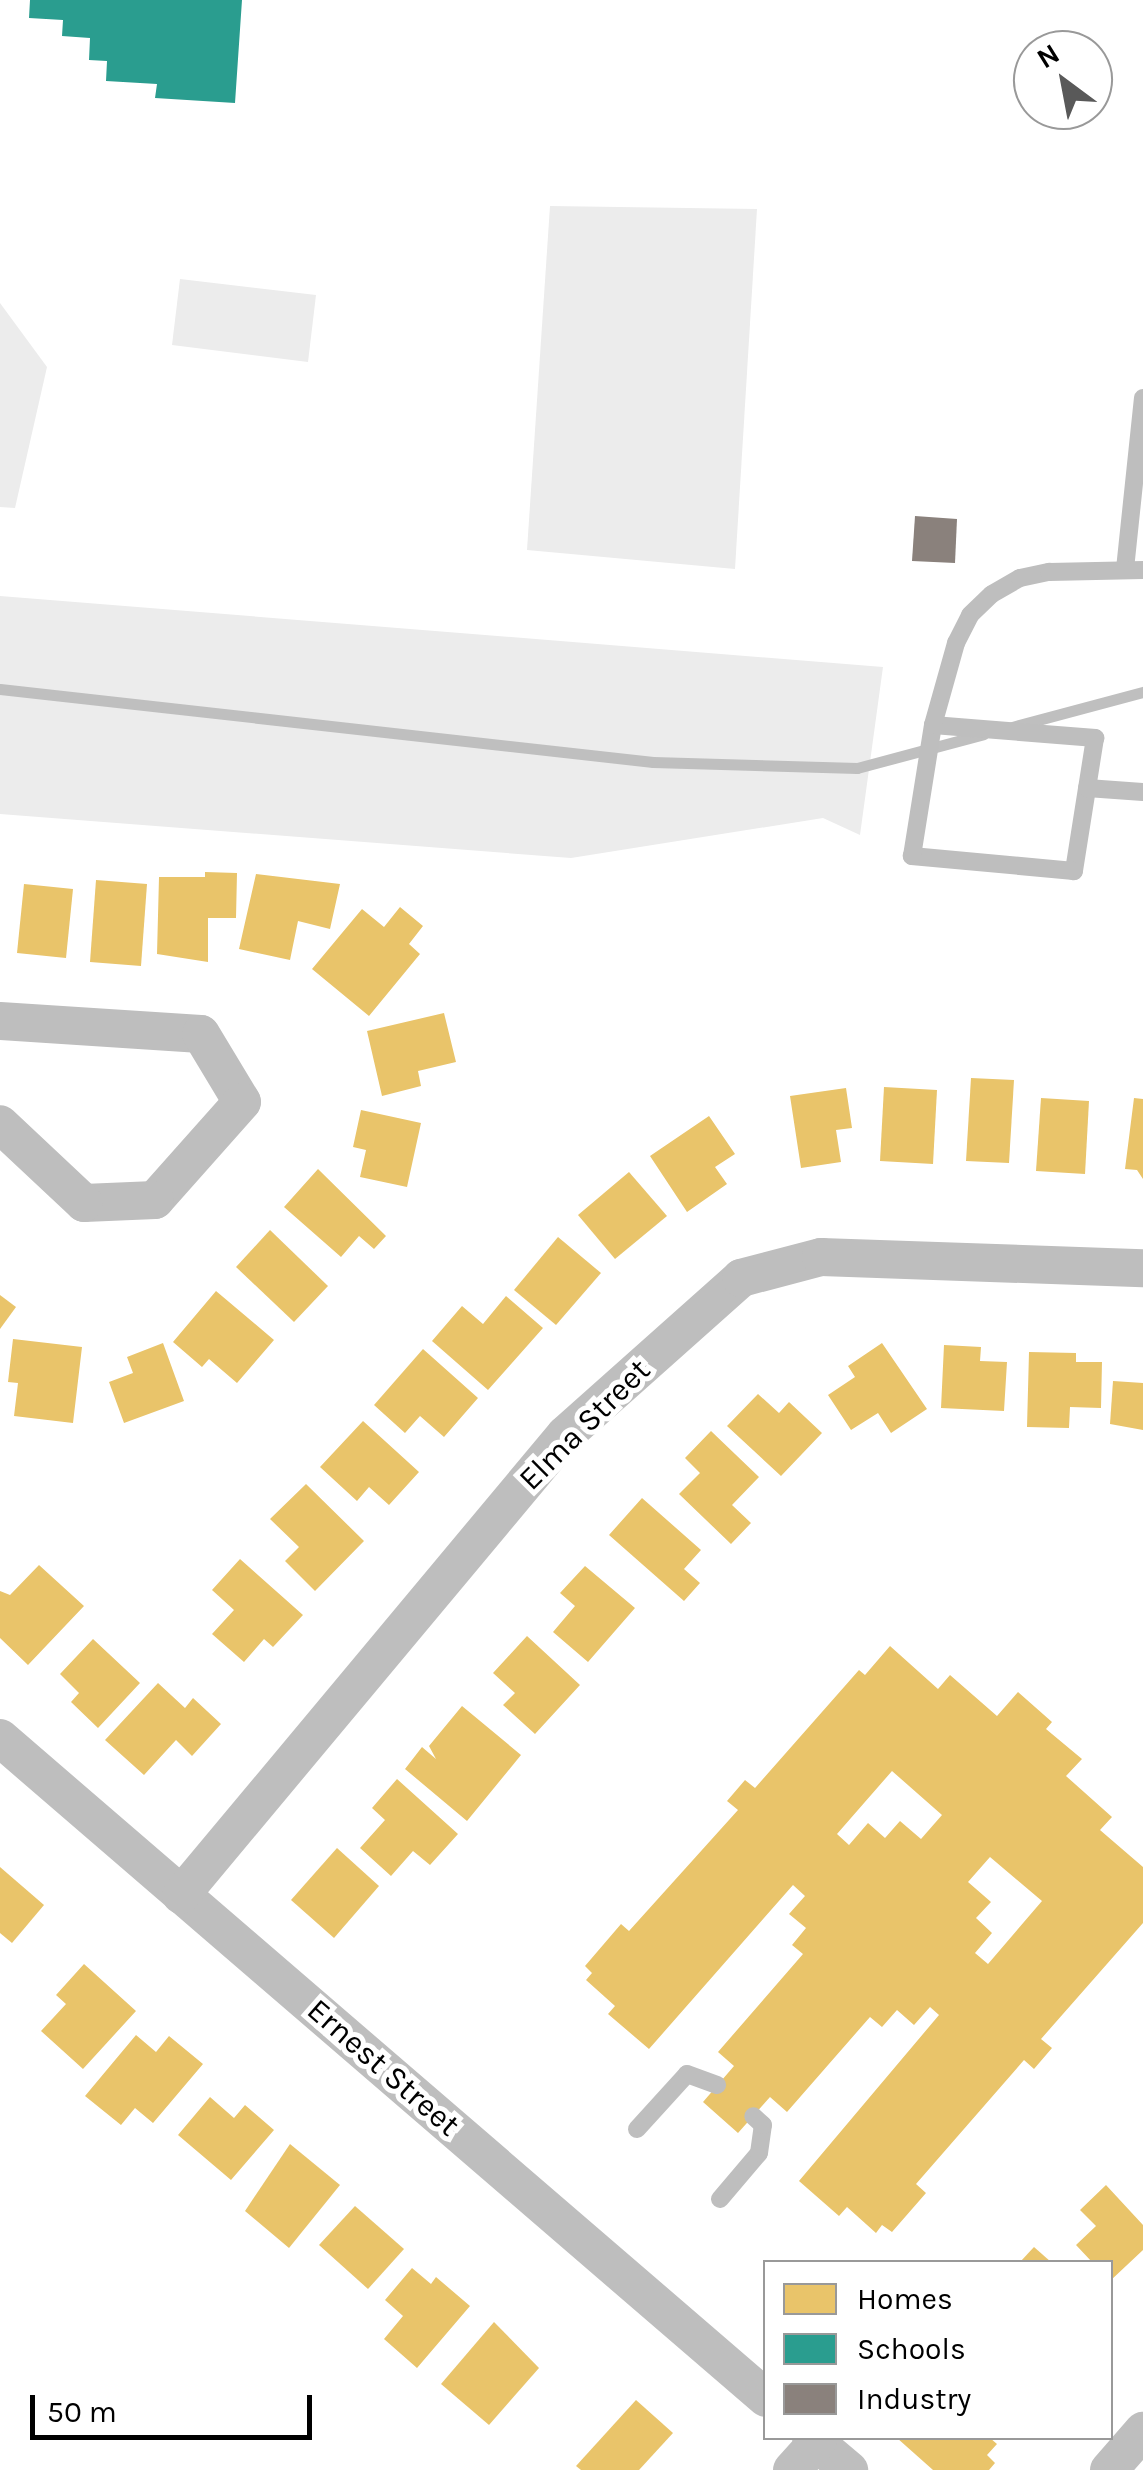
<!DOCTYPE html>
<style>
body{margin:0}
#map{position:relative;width:1143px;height:2470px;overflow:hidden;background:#fff;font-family:Karla,sans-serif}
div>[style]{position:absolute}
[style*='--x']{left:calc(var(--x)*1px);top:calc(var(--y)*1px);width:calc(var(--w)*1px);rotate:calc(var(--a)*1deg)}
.green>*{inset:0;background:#ececec}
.homes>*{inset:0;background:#e9c46a}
.schools>*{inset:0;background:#2a9d8f}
.industry>*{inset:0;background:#8a817c}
.stream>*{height:11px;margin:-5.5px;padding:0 5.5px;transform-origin:5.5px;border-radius:5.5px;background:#bfbfbf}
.service>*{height:18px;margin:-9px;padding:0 9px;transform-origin:9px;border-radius:9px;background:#bebebe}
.minor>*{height:38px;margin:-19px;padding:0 19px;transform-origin:19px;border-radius:19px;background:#bebebe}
span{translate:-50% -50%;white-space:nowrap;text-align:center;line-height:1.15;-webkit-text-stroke:10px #fff;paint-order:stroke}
.street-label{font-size:32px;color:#000}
.legend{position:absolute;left:763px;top:2260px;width:350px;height:180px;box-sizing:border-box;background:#fff;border:2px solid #999;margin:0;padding:12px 18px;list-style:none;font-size:30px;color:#000}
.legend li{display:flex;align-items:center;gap:20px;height:50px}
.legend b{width:50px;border:2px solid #999}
.north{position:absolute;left:1013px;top:30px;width:100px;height:100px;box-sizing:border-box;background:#fff;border:2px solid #999;border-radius:50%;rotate:328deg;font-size:28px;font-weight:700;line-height:40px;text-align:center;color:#000}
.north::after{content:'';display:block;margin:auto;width:35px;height:45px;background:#595959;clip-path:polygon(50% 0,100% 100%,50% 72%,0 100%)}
.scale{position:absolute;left:30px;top:2395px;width:282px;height:45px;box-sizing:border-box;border:5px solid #000;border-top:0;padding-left:12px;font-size:30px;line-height:35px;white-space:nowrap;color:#000;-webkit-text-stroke:8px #fff;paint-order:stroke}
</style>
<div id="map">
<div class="green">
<i style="clip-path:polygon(550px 206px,757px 209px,735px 569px,527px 550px)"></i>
<i style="clip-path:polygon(180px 279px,316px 295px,308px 362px,172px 345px)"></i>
<i style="clip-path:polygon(0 303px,47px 367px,15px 508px,0 507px)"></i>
<i style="clip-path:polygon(0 596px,883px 667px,860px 835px,823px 818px,571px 858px,0 814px)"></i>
</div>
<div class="homes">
<i style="clip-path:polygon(205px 872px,237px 873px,236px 918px,208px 918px,208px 962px,157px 954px,159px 877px,205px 877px)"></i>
<i style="clip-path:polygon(256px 874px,340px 884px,330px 929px,298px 921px,290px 960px,239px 949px)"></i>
<i style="clip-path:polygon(96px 880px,147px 884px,141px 966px,90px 962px)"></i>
<i style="clip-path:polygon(24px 884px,73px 889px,66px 958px,17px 953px)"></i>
<i style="clip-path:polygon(400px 907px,423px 926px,409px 944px,420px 954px,369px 1016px,312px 969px,362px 909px,384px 927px)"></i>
<i style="clip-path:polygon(444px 1013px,456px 1062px,418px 1071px,421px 1086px,382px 1096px,367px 1031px)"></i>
<i style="clip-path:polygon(971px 1078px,1014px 1080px,1009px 1163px,966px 1161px)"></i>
<i style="clip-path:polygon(884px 1087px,937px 1090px,933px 1164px,880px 1161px)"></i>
<i style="clip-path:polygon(846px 1088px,852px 1128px,836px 1130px,841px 1162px,801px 1168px,790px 1096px)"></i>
<i style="clip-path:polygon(1041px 1098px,1089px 1101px,1085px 1174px,1036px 1171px)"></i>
<i style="clip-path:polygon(1134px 1098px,1143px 1099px,1143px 1179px,1137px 1170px,1125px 1169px)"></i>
<i style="clip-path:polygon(361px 1110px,421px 1123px,407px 1187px,360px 1177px,366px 1150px,353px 1147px)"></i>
<i style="clip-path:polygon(709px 1116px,735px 1154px,715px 1167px,727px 1184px,687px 1212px,650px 1156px)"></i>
<i style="clip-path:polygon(318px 1169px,386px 1236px,374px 1249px,359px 1236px,341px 1257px,284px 1207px)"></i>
<i style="clip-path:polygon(629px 1172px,667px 1216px,615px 1259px,578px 1215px)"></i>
<i style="clip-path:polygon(270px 1230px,328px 1286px,294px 1322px,236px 1267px)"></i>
<i style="clip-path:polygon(558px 1237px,601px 1273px,556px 1325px,514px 1290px)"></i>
<i style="clip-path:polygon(216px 1291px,274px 1340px,237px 1383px,209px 1359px,202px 1367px,173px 1342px)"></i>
<i style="clip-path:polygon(0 1295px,16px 1307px,0 1329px)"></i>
<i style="clip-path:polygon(506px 1296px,543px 1328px,488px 1390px,432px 1341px,462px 1306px,483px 1324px)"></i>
<i style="clip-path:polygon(13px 1339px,82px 1347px,73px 1423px,14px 1416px,18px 1383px,8px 1382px)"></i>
<i style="clip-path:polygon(163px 1343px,184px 1401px,124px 1423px,109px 1382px,133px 1373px,127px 1357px)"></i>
<i style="clip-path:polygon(882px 1343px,927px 1409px,891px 1433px,878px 1413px,851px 1430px,828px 1395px,855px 1377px,848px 1366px)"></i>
<i style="clip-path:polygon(944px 1345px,981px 1347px,980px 1361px,1007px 1362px,1004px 1411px,941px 1408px)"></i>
<i style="clip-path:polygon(423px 1349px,478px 1398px,444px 1437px,420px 1416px,405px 1433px,374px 1405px)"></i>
<i style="clip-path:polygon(1029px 1352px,1076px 1353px,1076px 1362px,1102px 1362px,1101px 1408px,1070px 1407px,1069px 1428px,1027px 1427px)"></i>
<i style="clip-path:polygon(1113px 1381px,1143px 1383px,1143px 1430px,1110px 1424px)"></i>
<i style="clip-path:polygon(758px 1394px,779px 1413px,789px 1402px,822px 1433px,781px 1476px,727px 1426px)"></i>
<i style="clip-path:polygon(363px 1421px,419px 1472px,389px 1505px,369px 1487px,357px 1501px,320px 1467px)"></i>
<i style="clip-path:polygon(711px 1431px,759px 1477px,732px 1505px,751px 1523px,731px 1544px,679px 1494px,700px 1473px,685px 1458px)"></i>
<i style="clip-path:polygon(306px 1484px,364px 1541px,315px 1591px,285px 1561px,299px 1547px,270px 1519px)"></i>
<i style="clip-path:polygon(642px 1498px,701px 1550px,684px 1569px,700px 1583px,684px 1601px,609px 1535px)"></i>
<i style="clip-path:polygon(240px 1559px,303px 1615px,273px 1647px,264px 1639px,244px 1662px,212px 1634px,234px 1610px,212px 1590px)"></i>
<i style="clip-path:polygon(39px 1565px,84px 1606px,28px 1665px,0 1638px,0 1591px,10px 1595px)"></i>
<i style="clip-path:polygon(585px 1566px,635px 1608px,588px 1662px,553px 1632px,575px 1606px,560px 1593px)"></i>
<i style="clip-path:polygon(527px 1636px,580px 1685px,535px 1734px,503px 1705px,515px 1693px,493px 1673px)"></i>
<i style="clip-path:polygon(93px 1639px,140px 1683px,98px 1728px,71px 1702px,79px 1693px,60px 1674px)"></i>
<i style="clip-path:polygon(evenodd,890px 1646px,938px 1689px,950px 1675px,997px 1716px,1018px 1692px,1052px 1722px,1046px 1729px,1082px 1759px,1066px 1776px,1112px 1817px,1100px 1830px,1143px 1867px,1143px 1923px,1041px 2039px,1052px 2048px,1034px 2069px,1024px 2060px,916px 2184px,926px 2193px,892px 2232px,882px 2225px,876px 2233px,847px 2207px,839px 2216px,799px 2181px,939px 2015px,930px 2007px,914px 2025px,897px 2010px,882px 2027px,870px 2017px,787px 2112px,770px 2097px,738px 2133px,703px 2102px,734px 2066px,718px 2052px,803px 1954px,792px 1945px,806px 1928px,789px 1914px,805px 1896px,793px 1885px,649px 2049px,608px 2014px,615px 2006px,586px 1980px,592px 1973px,585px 1966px,621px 1924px,629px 1931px,738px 1810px,727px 1801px,745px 1780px,755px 1788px,859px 1670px,865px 1675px,890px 1646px,892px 1771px,942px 1815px,921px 1839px,900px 1821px,885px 1838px,868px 1823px,849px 1845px,837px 1834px,892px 1771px,890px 1646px,990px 1857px,1042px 1901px,988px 1964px,975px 1953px,992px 1933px,976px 1918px,991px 1902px,968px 1882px,990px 1857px)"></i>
<i style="clip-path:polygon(158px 1683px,185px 1708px,193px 1698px,221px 1724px,192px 1756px,176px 1740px,144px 1775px,105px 1740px)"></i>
<i style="clip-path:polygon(462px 1706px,521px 1755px,467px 1821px,405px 1769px,422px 1747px,436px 1759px,429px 1746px)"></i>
<i style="clip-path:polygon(397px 1779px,458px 1834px,430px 1865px,413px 1851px,391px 1876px,360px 1848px,385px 1820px,372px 1808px)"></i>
<i style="clip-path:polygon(337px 1848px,379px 1886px,334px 1938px,291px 1900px)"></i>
<i style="clip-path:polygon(0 1867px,44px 1905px,12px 1943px,0 1933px)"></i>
<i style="clip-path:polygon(84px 1964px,136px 2011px,83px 2069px,41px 2031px,66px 2004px,56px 1995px)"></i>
<i style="clip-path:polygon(136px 2035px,156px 2052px,169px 2036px,203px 2064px,153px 2123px,135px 2108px,121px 2125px,85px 2096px)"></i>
<i style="clip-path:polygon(210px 2097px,234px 2118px,245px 2105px,274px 2130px,231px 2180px,178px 2135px)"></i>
<i style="clip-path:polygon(290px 2144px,340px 2185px,289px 2248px,245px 2211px)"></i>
<i style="clip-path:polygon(1106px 2185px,1143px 2225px,1143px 2250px,1110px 2281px,1110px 2262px,1092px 2262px,1076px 2245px,1096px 2226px,1080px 2210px)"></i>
<i style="clip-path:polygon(355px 2206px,404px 2249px,368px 2289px,319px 2245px)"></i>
<i style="clip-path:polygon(1034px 2247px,1051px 2262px,1020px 2262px)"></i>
<i style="clip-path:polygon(412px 2268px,431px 2284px,436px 2277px,470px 2306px,417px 2368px,384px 2339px,403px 2316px,385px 2300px)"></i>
<i style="clip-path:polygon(494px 2322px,539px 2368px,489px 2425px,441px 2384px)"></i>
<i style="clip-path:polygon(636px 2400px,673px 2433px,639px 2470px,581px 2470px,576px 2466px)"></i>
<i style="clip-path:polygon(897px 2438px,990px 2438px,997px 2444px,987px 2455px,995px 2463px,989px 2470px,933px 2470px)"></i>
</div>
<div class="schools">
<i style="clip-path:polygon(30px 0,242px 0,235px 103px,155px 98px,157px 84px,106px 81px,107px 61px,89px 60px,90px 38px,62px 36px,63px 20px,29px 18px)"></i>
</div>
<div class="industry">
<i style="clip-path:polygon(915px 516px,957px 519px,955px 563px,912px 561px)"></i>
</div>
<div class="stream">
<i style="--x:0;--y:689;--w:657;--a:6.38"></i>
<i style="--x:653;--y:762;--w:204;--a:1.7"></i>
<i style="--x:857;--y:768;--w:131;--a:-15"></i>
<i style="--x:1012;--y:727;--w:136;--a:-15"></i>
</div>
<div class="service">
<i style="--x:1125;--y:569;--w:172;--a:-84"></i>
<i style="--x:933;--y:725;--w:163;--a:4.6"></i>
<i style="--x:1095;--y:738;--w:135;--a:99"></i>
<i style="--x:1074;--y:871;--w:163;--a:-174.7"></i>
<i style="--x:912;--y:856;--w:133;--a:-80.9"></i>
<i style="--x:933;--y:725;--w:85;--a:-74.3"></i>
<i style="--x:956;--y:643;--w:31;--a:-63"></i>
<i style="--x:970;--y:615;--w:30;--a:-44"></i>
<i style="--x:992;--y:594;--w:32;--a:-30"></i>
<i style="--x:1020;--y:578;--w:30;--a:-12"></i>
<i style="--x:1049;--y:572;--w:94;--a:-1.2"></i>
<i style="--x:1087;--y:788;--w:56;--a:4.1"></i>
<i style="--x:637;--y:2129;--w:74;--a:-47.7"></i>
<i style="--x:687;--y:2074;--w:32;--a:20"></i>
<i style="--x:720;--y:2199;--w:60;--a:-49.7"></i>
<i style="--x:759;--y:2153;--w:28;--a:-82"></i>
<i style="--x:763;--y:2125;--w:13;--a:-138"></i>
</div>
<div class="minor">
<i style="--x:0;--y:1021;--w:201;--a:3.7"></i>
<i style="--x:201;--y:1034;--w:79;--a:58.9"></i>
<i style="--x:242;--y:1102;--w:131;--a:131.6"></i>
<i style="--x:155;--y:1200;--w:71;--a:177.6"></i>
<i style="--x:84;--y:1203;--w:115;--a:-136.8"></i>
<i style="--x:0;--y:1738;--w:1011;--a:40.75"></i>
<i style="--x:181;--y:1895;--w:599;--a:-50.15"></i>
<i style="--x:565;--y:1435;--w:236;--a:-41.7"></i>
<i style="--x:741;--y:1278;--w:83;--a:-14.7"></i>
<i style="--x:821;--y:1257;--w:322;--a:2"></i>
<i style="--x:811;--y:2438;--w:50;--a:40.1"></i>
<i style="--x:792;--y:2470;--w:38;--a:-48"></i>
<i style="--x:1109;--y:2470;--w:52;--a:-48.9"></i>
</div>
<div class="street-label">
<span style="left:585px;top:1425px;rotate:-45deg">Elma Street</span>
<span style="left:383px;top:2068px;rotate:41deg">Ernest Street</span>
</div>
<ul class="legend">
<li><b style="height:28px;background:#e9c46a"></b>Homes</li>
<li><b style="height:28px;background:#2a9d8f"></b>Schools</li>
<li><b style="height:28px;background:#8a817c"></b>Industry</li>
</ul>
<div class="north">N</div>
<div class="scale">50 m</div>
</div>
